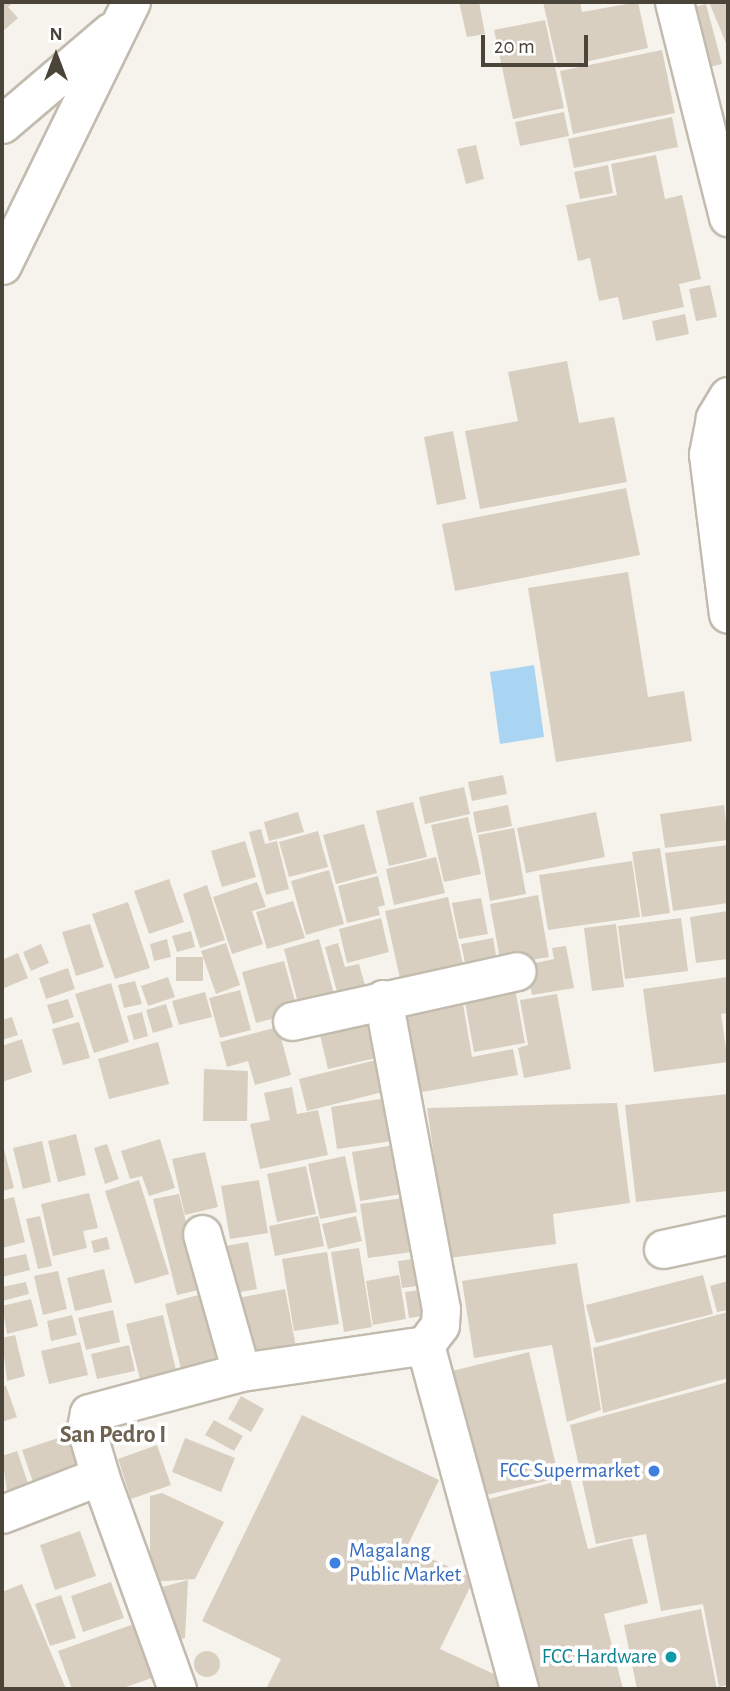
<!DOCTYPE html>
<style>
body{margin:0}
#map{position:relative;width:730px;height:1691px;overflow:hidden;background:#f6f3ec;font-family:"Alegreya Sans",sans-serif}
div>[style]{position:absolute}
[style*='--x']{left:calc(var(--x)*1px);top:calc(var(--y)*1px);width:calc(var(--w)*1px);rotate:calc(var(--a)*1deg)}
.water>*{inset:0;background:#a9d4f2}
.building>*{inset:0;background:#d8cfc1}
.round{border-radius:50%}
.roads{filter:drop-shadow(2px 0 #c2bbae) drop-shadow(-2px 0 #c2bbae) drop-shadow(0 2px #c2bbae) drop-shadow(0 -2px #c2bbae)}
.minor>*{height:37px;margin:-18.5px;padding:0 18.5px;transform-origin:18.5px;border-radius:18.5px;background:#fff}
.dots>*{width:19px;height:19px;translate:-50% -50%;box-sizing:border-box;border:4px solid #fff;border-radius:50%}
span{translate:-50% -50%;white-space:nowrap;text-align:center;line-height:1.15;-webkit-text-stroke:7px #fff;paint-order:stroke}
.shop-label{font-size:21px;color:#366cbe}
.right{translate:-100% -50%;text-align:right}
.left{translate:0 -50%;text-align:left}
.culture-label{font-size:21px;color:#0d838f}
.quarter-label{font-size:24px;color:#6e6250;font-weight:700}
.frame{position:absolute;inset:0;border:4px solid #4b4439;pointer-events:none}
.north{position:absolute;left:21px;top:21px;width:70px;height:70px;-webkit-text-stroke:5px #fff;paint-order:stroke;rotate:0deg;font-size:19px;font-weight:700;line-height:28px;text-align:center;color:#4b4439}
.north::after{content:'';display:block;margin:auto;width:24px;height:32px;background:#4b4439;clip-path:polygon(50% 0,100% 100%,50% 72%,0 100%)}
.scale{position:absolute;left:481px;top:35px;width:107px;height:32px;box-sizing:border-box;border:4px solid #4b4439;border-top:0;padding-left:9px;font-size:21px;line-height:24px;white-space:nowrap;color:#4b4439;-webkit-text-stroke:5px #fff;paint-order:stroke}
</style>
<div id="map">
<div class="water">
<i style="clip-path:polygon(534px 665px,544px 737px,500px 744px,490px 672px)"></i>
</div>
<div class="building">
<i style="clip-path:polygon(2px 2px,14px 2px,8px 7px,18px 18px,2px 32px)"></i>
<i style="clip-path:polygon(459px 2px,479px 2px,485px 34px,467px 37px)"></i>
<i style="clip-path:polygon(543px 2px,580px 2px,582px 12px,638px 2px,648px 48px,558px 68px)"></i>
<i style="clip-path:polygon(709px 2px,728px 2px,728px 48px)"></i>
<i style="clip-path:polygon(706px 4px,722px 64px,697px 70px,681px 11px)"></i>
<i style="clip-path:polygon(545px 20px,564px 108px,513px 119px,494px 30px)"></i>
<i style="clip-path:polygon(662px 50px,675px 113px,573px 134px,560px 71px)"></i>
<i style="clip-path:polygon(564px 112px,569px 136px,520px 146px,515px 122px)"></i>
<i style="clip-path:polygon(672px 117px,678px 147px,574px 168px,568px 139px)"></i>
<i style="clip-path:polygon(476px 145px,484px 179px,466px 184px,457px 149px)"></i>
<i style="clip-path:polygon(656px 155px,665px 199px,682px 195px,701px 279px,679px 284px,684px 307px,623px 320px,618px 297px,599px 301px,590px 258px,578px 261px,566px 205px,617px 195px,611px 164px)"></i>
<i style="clip-path:polygon(608px 165px,613px 193px,580px 199px,574px 172px)"></i>
<i style="clip-path:polygon(710px 285px,717px 317px,696px 321px,689px 289px)"></i>
<i style="clip-path:polygon(685px 314px,689px 334px,656px 341px,652px 321px)"></i>
<i style="clip-path:polygon(567px 361px,579px 423px,614px 417px,627px 482px,480px 509px,465px 431px,518px 421px,508px 372px)"></i>
<i style="clip-path:polygon(453px 431px,466px 499px,437px 505px,424px 437px)"></i>
<i style="clip-path:polygon(626px 488px,640px 555px,455px 591px,442px 524px)"></i>
<i style="clip-path:polygon(628px 572px,648px 697px,684px 691px,692px 741px,556px 762px,528px 588px)"></i>
<i style="clip-path:polygon(503px 775px,507px 794px,472px 801px,468px 782px)"></i>
<i style="clip-path:polygon(464px 787px,470px 814px,425px 824px,419px 797px)"></i>
<i style="clip-path:polygon(413px 802px,427px 857px,389px 866px,376px 811px)"></i>
<i style="clip-path:polygon(508px 805px,512px 826px,477px 833px,473px 812px)"></i>
<i style="clip-path:polygon(724px 805px,728px 840px,665px 848px,660px 814px)"></i>
<i style="clip-path:polygon(298px 812px,304px 832px,269px 841px,264px 822px)"></i>
<i style="clip-path:polygon(596px 812px,605px 857px,526px 873px,517px 828px)"></i>
<i style="clip-path:polygon(468px 817px,481px 874px,444px 882px,431px 825px)"></i>
<i style="clip-path:polygon(364px 824px,377px 873px,336px 884px,323px 835px)"></i>
<i style="clip-path:polygon(514px 828px,526px 894px,490px 901px,478px 835px)"></i>
<i style="clip-path:polygon(261px 829px,265px 844px,277px 841px,289px 889px,266px 895px,249px 832px)"></i>
<i style="clip-path:polygon(318px 831px,328px 867px,289px 877px,279px 842px)"></i>
<i style="clip-path:polygon(245px 841px,256px 877px,222px 887px,211px 851px)"></i>
<i style="clip-path:polygon(728px 845px,728px 903px,673px 911px,665px 853px)"></i>
<i style="clip-path:polygon(660px 848px,670px 913px,642px 917px,632px 852px)"></i>
<i style="clip-path:polygon(436px 857px,445px 893px,394px 905px,386px 869px)"></i>
<i style="clip-path:polygon(632px 861px,640px 917px,548px 930px,539px 875px)"></i>
<i style="clip-path:polygon(329px 870px,344px 924px,306px 935px,291px 881px)"></i>
<i style="clip-path:polygon(378px 876px,385px 905px,378px 907px,380px 915px,347px 923px,338px 886px)"></i>
<i style="clip-path:polygon(169px 879px,184px 922px,149px 934px,134px 891px)"></i>
<i style="clip-path:polygon(257px 882px,266px 907px,252px 911px,263px 944px,232px 954px,213px 897px)"></i>
<i style="clip-path:polygon(207px 885px,225px 940px,200px 948px,183px 894px)"></i>
<i style="clip-path:polygon(538px 895px,549px 957px,501px 965px,490px 904px)"></i>
<i style="clip-path:polygon(448px 897px,466px 978px,403px 992px,385px 911px)"></i>
<i style="clip-path:polygon(481px 898px,488px 934px,459px 939px,452px 903px)"></i>
<i style="clip-path:polygon(293px 901px,305px 938px,267px 949px,256px 912px)"></i>
<i style="clip-path:polygon(128px 902px,150px 968px,115px 979px,92px 914px)"></i>
<i style="clip-path:polygon(728px 911px,728px 959px,696px 963px,690px 917px)"></i>
<i style="clip-path:polygon(381px 918px,389px 952px,347px 963px,339px 929px)"></i>
<i style="clip-path:polygon(681px 918px,688px 971px,625px 979px,618px 926px)"></i>
<i style="clip-path:polygon(90px 924px,104px 967px,76px 976px,62px 932px)"></i>
<i style="clip-path:polygon(616px 924px,624px 987px,592px 991px,584px 928px)"></i>
<i style="clip-path:polygon(191px 931px,195px 947px,177px 952px,172px 936px)"></i>
<i style="clip-path:polygon(493px 938px,498px 966px,467px 972px,461px 944px)"></i>
<i style="clip-path:polygon(167px 939px,171px 957px,154px 961px,150px 944px)"></i>
<i style="clip-path:polygon(319px 939px,337px 1005px,301px 1015px,284px 949px)"></i>
<i style="clip-path:polygon(226px 943px,240px 985px,216px 994px,201px 951px)"></i>
<i style="clip-path:polygon(338px 943px,345px 967px,359px 964px,367px 992px,339px 999px,325px 947px)"></i>
<i style="clip-path:polygon(41px 944px,49px 963px,31px 971px,23px 952px)"></i>
<i style="clip-path:polygon(566px 946px,574px 988px,532px 995px,526px 965px,554px 959px,552px 948px)"></i>
<i style="clip-path:polygon(18px 953px,28px 978px,2px 989px,2px 960px)"></i>
<i style="clip-path:polygon(176px 957px,203px 957px,203px 981px,176px 981px)"></i>
<i style="clip-path:polygon(284px 961px,298px 1012px,256px 1023px,242px 972px)"></i>
<i style="clip-path:polygon(68px 968px,75px 989px,46px 999px,39px 978px)"></i>
<i style="clip-path:polygon(168px 977px,175px 997px,148px 1006px,141px 986px)"></i>
<i style="clip-path:polygon(513px 977px,525px 1043px,474px 1052px,462px 986px)"></i>
<i style="clip-path:polygon(728px 977px,728px 1013px,721px 1014px,728px 1062px,654px 1072px,643px 989px)"></i>
<i style="clip-path:polygon(135px 981px,142px 1004px,124px 1008px,118px 985px)"></i>
<i style="clip-path:polygon(111px 983px,129px 1042px,94px 1053px,75px 994px)"></i>
<i style="clip-path:polygon(240px 990px,251px 1030px,220px 1038px,209px 998px)"></i>
<i style="clip-path:polygon(205px 992px,212px 1017px,179px 1025px,172px 1001px)"></i>
<i style="clip-path:polygon(557px 994px,571px 1069px,524px 1078px,518px 1048px,528px 1045px,520px 1000px)"></i>
<i style="clip-path:polygon(462px 998px,472px 1057px,513px 1049px,518px 1075px,411px 1094px,396px 1010px)"></i>
<i style="clip-path:polygon(68px 999px,74px 1017px,53px 1024px,47px 1005px)"></i>
<i style="clip-path:polygon(166px 1004px,173px 1027px,153px 1033px,146px 1010px)"></i>
<i style="clip-path:polygon(373px 1005px,385px 1056px,328px 1069px,316px 1018px)"></i>
<i style="clip-path:polygon(142px 1012px,148px 1036px,134px 1040px,127px 1016px)"></i>
<i style="clip-path:polygon(12px 1017px,18px 1035px,2px 1040px,2px 1020px)"></i>
<i style="clip-path:polygon(79px 1022px,90px 1058px,63px 1065px,52px 1029px)"></i>
<i style="clip-path:polygon(278px 1027px,291px 1075px,255px 1085px,248px 1061px,227px 1067px,220px 1042px)"></i>
<i style="clip-path:polygon(22px 1039px,32px 1072px,2px 1082px,2px 1046px)"></i>
<i style="clip-path:polygon(158px 1042px,169px 1084px,109px 1099px,98px 1059px)"></i>
<i style="clip-path:polygon(380px 1059px,387px 1091px,307px 1111px,299px 1079px)"></i>
<i style="clip-path:polygon(204px 1069px,248px 1071px,247px 1121px,203px 1121px)"></i>
<i style="clip-path:polygon(292px 1087px,297px 1114px,318px 1110px,328px 1155px,260px 1169px,250px 1124px,270px 1120px,264px 1093px)"></i>
<i style="clip-path:polygon(728px 1094px,728px 1191px,636px 1202px,625px 1105px)"></i>
<i style="clip-path:polygon(386px 1098px,393px 1141px,337px 1149px,331px 1107px)"></i>
<i style="clip-path:polygon(617px 1103px,630px 1203px,553px 1214px,556px 1244px,449px 1258px,427px 1108px)"></i>
<i style="clip-path:polygon(76px 1134px,86px 1175px,58px 1182px,48px 1141px)"></i>
<i style="clip-path:polygon(160px 1139px,175px 1188px,149px 1196px,142px 1176px,130px 1179px,121px 1151px)"></i>
<i style="clip-path:polygon(2px 1141px,14px 1188px,2px 1191px)"></i>
<i style="clip-path:polygon(42px 1141px,51px 1182px,23px 1189px,13px 1148px)"></i>
<i style="clip-path:polygon(107px 1144px,119px 1179px,105px 1184px,94px 1148px)"></i>
<i style="clip-path:polygon(394px 1145px,401px 1194px,360px 1201px,352px 1152px)"></i>
<i style="clip-path:polygon(205px 1152px,218px 1207px,185px 1215px,172px 1159px)"></i>
<i style="clip-path:polygon(345px 1156px,357px 1212px,320px 1219px,308px 1164px)"></i>
<i style="clip-path:polygon(306px 1166px,316px 1214px,277px 1222px,267px 1174px)"></i>
<i style="clip-path:polygon(139px 1180px,169px 1274px,135px 1284px,105px 1191px)"></i>
<i style="clip-path:polygon(259px 1180px,268px 1233px,230px 1239px,221px 1186px)"></i>
<i style="clip-path:polygon(89px 1193px,98px 1228px,83px 1231px,87px 1248px,53px 1256px,41px 1204px)"></i>
<i style="clip-path:polygon(179px 1194px,203px 1289px,177px 1295px,153px 1199px)"></i>
<i style="clip-path:polygon(14px 1197px,25px 1242px,2px 1248px,2px 1200px)"></i>
<i style="clip-path:polygon(403px 1198px,412px 1252px,368px 1258px,360px 1204px)"></i>
<i style="clip-path:polygon(40px 1216px,52px 1266px,38px 1269px,26px 1219px)"></i>
<i style="clip-path:polygon(318px 1216px,324px 1246px,275px 1256px,269px 1226px)"></i>
<i style="clip-path:polygon(356px 1216px,362px 1241px,328px 1249px,322px 1224px)"></i>
<i style="clip-path:polygon(107px 1237px,110px 1249px,94px 1253px,91px 1241px)"></i>
<i style="clip-path:polygon(248px 1242px,257px 1289px,224px 1295px,214px 1248px)"></i>
<i style="clip-path:polygon(359px 1248px,372px 1327px,344px 1332px,331px 1252px)"></i>
<i style="clip-path:polygon(327px 1252px,339px 1324px,294px 1331px,282px 1259px)"></i>
<i style="clip-path:polygon(26px 1254px,30px 1270px,2px 1277px,2px 1259px)"></i>
<i style="clip-path:polygon(421px 1258px,425px 1285px,402px 1288px,398px 1261px)"></i>
<i style="clip-path:polygon(577px 1263px,601px 1410px,567px 1422px,552px 1345px,474px 1358px,462px 1281px)"></i>
<i style="clip-path:polygon(104px 1269px,112px 1302px,75px 1311px,67px 1278px)"></i>
<i style="clip-path:polygon(58px 1271px,67px 1309px,43px 1315px,34px 1276px)"></i>
<i style="clip-path:polygon(399px 1275px,406px 1319px,373px 1325px,366px 1281px)"></i>
<i style="clip-path:polygon(703px 1275px,713px 1314px,596px 1343px,586px 1305px)"></i>
<i style="clip-path:polygon(728px 1281px,728px 1310px,717px 1312px,710px 1286px)"></i>
<i style="clip-path:polygon(26px 1282px,29px 1294px,2px 1301px,2px 1287px)"></i>
<i style="clip-path:polygon(285px 1289px,296px 1347px,245px 1357px,233px 1299px)"></i>
<i style="clip-path:polygon(427px 1289px,431px 1315px,409px 1318px,405px 1292px)"></i>
<i style="clip-path:polygon(213px 1291px,230px 1357px,181px 1369px,165px 1304px)"></i>
<i style="clip-path:polygon(31px 1299px,38px 1326px,7px 1334px,2px 1306px)"></i>
<i style="clip-path:polygon(113px 1310px,120px 1342px,86px 1350px,78px 1318px)"></i>
<i style="clip-path:polygon(728px 1312px,728px 1378px,603px 1413px,593px 1348px)"></i>
<i style="clip-path:polygon(72px 1315px,77px 1335px,51px 1341px,47px 1321px)"></i>
<i style="clip-path:polygon(163px 1315px,176px 1370px,140px 1379px,126px 1324px)"></i>
<i style="clip-path:polygon(15px 1335px,25px 1376px,7px 1381px,2px 1338px)"></i>
<i style="clip-path:polygon(80px 1342px,88px 1375px,49px 1384px,41px 1351px)"></i>
<i style="clip-path:polygon(129px 1345px,135px 1371px,97px 1379px,91px 1354px)"></i>
<i style="clip-path:polygon(529px 1352px,559px 1478px,473px 1498px,444px 1373px)"></i>
<i style="clip-path:polygon(728px 1382px,728px 1685px,719px 1687px,703px 1604px,661px 1611px,646px 1534px,596px 1544px,570px 1425px)"></i>
<i style="clip-path:polygon(6px 1386px,17px 1417px,2px 1422px,2px 1387px)"></i>
<i style="clip-path:polygon(241px 1396px,264px 1409px,251px 1432px,228px 1419px)"></i>
<i style="clip-path:polygon(302px 1415px,439px 1480px,407px 1547px,474px 1579px,440px 1649px,509px 1681px,505px 1689px,266px 1689px,281px 1659px,202px 1621px)"></i>
<i style="clip-path:polygon(214px 1420px,243px 1436px,234px 1451px,205px 1435px)"></i>
<i style="clip-path:polygon(70px 1434px,82px 1469px,34px 1485px,22px 1450px)"></i>
<i style="clip-path:polygon(185px 1438px,235px 1458px,221px 1492px,172px 1472px)"></i>
<i style="clip-path:polygon(157px 1445px,171px 1485px,131px 1499px,118px 1459px)"></i>
<i style="clip-path:polygon(17px 1451px,28px 1483px,7px 1491px,2px 1456px)"></i>
<i style="clip-path:polygon(570px 1478px,588px 1549px,632px 1538px,648px 1603px,604px 1614px,623px 1689px,529px 1689px,481px 1501px)"></i>
<i style="clip-path:polygon(162px 1493px,224px 1522px,195px 1579px,150px 1582px,150px 1496px)"></i>
<i style="clip-path:polygon(80px 1531px,96px 1576px,55px 1590px,40px 1545px)"></i>
<i style="clip-path:polygon(188px 1580px,185px 1638px,171px 1642px,155px 1589px)"></i>
<i style="clip-path:polygon(111px 1582px,124px 1618px,83px 1632px,71px 1596px)"></i>
<i style="clip-path:polygon(22px 1584px,66px 1689px,2px 1689px,2px 1592px)"></i>
<i style="clip-path:polygon(61px 1595px,76px 1638px,50px 1646px,35px 1604px)"></i>
<i style="clip-path:polygon(701px 1609px,717px 1689px,637px 1689px,624px 1625px)"></i>
<i style="clip-path:polygon(134px 1624px,152px 1678px,120px 1689px,72px 1689px,58px 1651px)"></i>
<i class="round" style="left:194px;top:1651px;width:26px;height:26px"></i>
</div>
<div class="roads">
<div class="minor">
<i style="--x:674;--y:2;--w:222;--a:75.9"></i>
<i style="--x:2;--y:124;--w:142;--a:-40.4"></i>
<i style="--x:2;--y:265;--w:293;--a:-63.9"></i>
<i style="--x:728;--y:396;--w:26;--a:121"></i>
<i style="--x:715;--y:418;--w:37;--a:101"></i>
<i style="--x:708;--y:454;--w:161;--a:82.9"></i>
<i style="--x:383;--y:999;--w:315;--a:79.4"></i>
<i style="--x:441;--y:1309;--w:16;--a:94"></i>
<i style="--x:440;--y:1325;--w:25;--a:127"></i>
<i style="--x:292;--y:1021;--w:230;--a:-12.5"></i>
<i style="--x:202;--y:1234;--w:143;--a:74.2"></i>
<i style="--x:663;--y:1249;--w:66;--a:-12.2"></i>
<i style="--x:2;--y:1514;--w:105;--a:-21.2"></i>
<i style="--x:177;--y:1689;--w:226;--a:-109.9"></i>
<i style="--x:100;--y:1476;--w:50;--a:-106.3"></i>
<i style="--x:86;--y:1428;--w:15;--a:-79"></i>
<i style="--x:89;--y:1413;--w:157;--a:-15.1"></i>
<i style="--x:241;--y:1372;--w:186;--a:-8.3"></i>
<i style="--x:425;--y:1345;--w:357;--a:74.7"></i>
</div>
</div>
<div class="dots">
<i style="left:654px;top:1471px;background:#3f7fe0"></i>
<i style="left:335px;top:1563px;background:#3f7fe0"></i>
<i style="left:671px;top:1657px;background:#0f9aa8"></i>
</div>
<div class="shop-label">
<span class="right" style="left:640px;top:1471px">FCC Supermarket</span>
<span class="left" style="left:349px;top:1563px">Magalang<br>Public Market</span>
</div>
<div class="culture-label">
<span class="right" style="left:657px;top:1657px">FCC Hardware</span>
</div>
<div class="quarter-label">
<span style="left:113px;top:1436px">San Pedro I</span>
</div>
<div class="frame"></div>
<div class="north">N</div>
<div class="scale">20 m</div>
</div>
